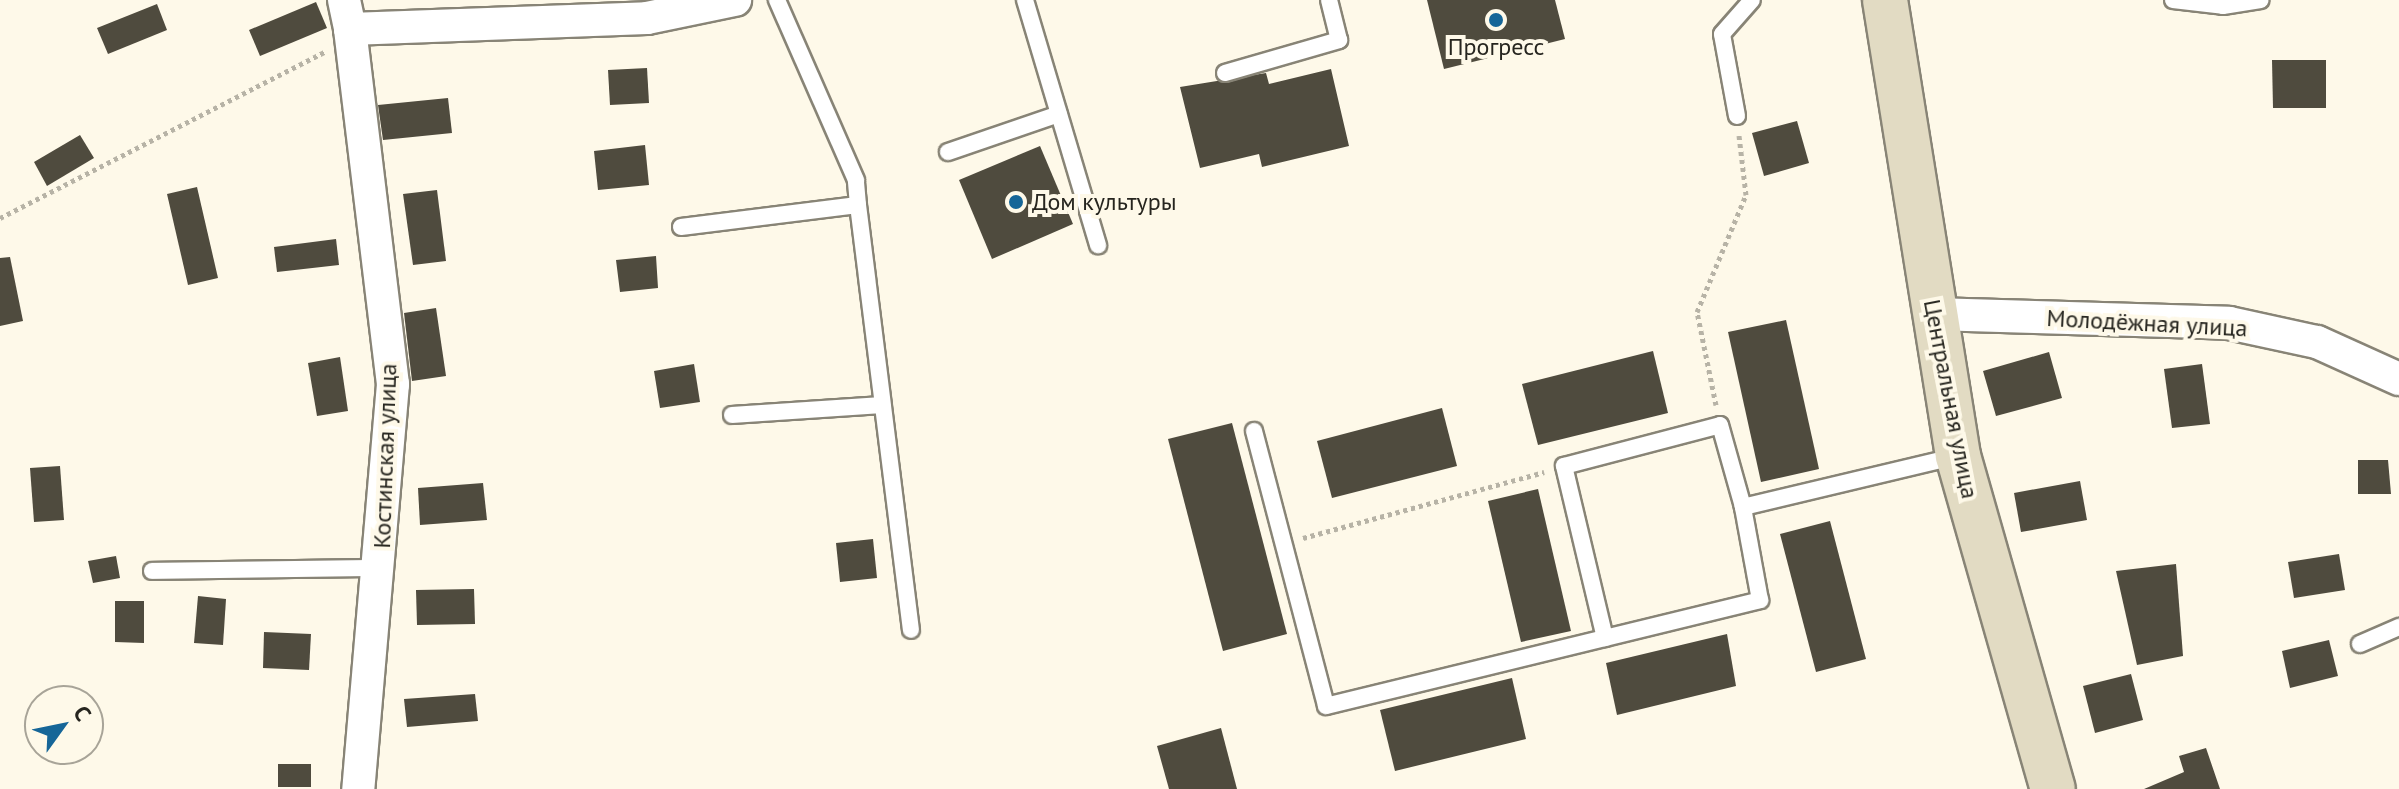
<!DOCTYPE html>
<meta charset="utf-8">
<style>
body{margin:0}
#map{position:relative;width:2399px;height:789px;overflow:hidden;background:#fef9e9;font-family:"PT Sans",sans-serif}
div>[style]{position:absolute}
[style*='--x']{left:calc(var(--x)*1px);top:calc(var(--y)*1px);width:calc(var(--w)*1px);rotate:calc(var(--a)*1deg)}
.building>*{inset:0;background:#4f4b3e}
.path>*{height:5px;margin-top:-2.5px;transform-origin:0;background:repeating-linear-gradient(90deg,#b7b3a6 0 4px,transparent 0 8px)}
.roads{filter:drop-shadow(2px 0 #888476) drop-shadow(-2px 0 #888476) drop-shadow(0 2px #888476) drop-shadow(0 -2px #888476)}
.lane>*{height:16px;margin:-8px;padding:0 8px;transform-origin:8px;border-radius:8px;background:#fff}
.street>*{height:32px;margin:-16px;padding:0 16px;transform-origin:16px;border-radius:16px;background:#fff}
.secondary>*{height:44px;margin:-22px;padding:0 22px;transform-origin:22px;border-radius:22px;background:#e2dbc3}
.dots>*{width:22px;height:22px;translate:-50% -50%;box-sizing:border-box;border:4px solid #fef9e9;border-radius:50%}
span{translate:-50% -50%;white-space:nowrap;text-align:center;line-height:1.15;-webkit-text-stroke:8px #fef9e9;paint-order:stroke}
.poi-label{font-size:24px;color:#26251f}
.left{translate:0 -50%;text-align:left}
.street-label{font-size:24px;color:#26251f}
.north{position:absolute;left:24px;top:685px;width:80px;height:80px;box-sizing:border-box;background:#fef9e9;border:2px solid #a8a498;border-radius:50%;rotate:57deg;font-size:22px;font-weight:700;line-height:32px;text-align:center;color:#26251f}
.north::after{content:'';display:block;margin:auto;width:28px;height:36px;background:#166698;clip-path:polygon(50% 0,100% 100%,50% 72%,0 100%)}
</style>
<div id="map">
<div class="building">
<i style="clip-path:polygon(1427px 0,1555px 0,1565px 39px,1444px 69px)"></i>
<i style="clip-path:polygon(316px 2px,327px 28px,260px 56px,249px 30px)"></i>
<i style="clip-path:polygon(157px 4px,167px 30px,108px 54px,97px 28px)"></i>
<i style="clip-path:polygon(2272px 60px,2326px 60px,2326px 108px,2273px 108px)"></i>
<i style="clip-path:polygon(647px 68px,649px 103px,610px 105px,608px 70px)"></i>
<i style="clip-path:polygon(1331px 69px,1349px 146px,1262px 167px,1259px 154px,1200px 168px,1180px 87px,1266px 73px,1269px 84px)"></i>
<i style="clip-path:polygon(448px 98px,452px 133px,383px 140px,378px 105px)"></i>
<i style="clip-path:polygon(1797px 121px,1809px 163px,1764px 176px,1752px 133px)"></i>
<i style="clip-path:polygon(80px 135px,94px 158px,47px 186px,34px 162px)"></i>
<i style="clip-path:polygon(645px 145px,649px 185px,598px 190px,594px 151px)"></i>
<i style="clip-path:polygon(1040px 146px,1073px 224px,992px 259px,959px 180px)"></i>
<i style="clip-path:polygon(197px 187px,218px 278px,188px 285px,167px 194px)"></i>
<i style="clip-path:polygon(437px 190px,446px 261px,413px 265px,403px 194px)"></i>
<i style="clip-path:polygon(336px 239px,339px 265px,277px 272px,274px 247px)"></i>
<i style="clip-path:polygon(656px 256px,658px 288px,620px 292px,616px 260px)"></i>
<i style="clip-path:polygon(10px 257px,23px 321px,0 326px,0 258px)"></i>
<i style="clip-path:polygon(436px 308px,446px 376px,412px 381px,404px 313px)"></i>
<i style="clip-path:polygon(1786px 320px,1819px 469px,1761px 482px,1728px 332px)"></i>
<i style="clip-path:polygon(1653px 351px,1668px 413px,1538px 445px,1522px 384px)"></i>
<i style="clip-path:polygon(2049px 352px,2062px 398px,1996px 416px,1983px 371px)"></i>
<i style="clip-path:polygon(340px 357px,348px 411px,317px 416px,308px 363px)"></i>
<i style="clip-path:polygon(694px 364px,700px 402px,660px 408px,654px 371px)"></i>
<i style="clip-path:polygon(2202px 364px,2210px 424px,2172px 428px,2164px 369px)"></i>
<i style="clip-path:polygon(1442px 408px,1457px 466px,1332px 498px,1317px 441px)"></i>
<i style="clip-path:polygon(1232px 423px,1287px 634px,1223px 651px,1168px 439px)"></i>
<i style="clip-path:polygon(2358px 460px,2388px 460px,2391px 494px,2358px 494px)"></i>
<i style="clip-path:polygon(60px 466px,64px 520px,34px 522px,30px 468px)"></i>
<i style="clip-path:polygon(2080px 481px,2087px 520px,2021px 532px,2014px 493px)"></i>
<i style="clip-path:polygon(483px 483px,487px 520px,420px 525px,418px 488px)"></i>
<i style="clip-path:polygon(1538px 489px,1571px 631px,1521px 642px,1488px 501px)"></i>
<i style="clip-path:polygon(1830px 521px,1866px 659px,1816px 672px,1780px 534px)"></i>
<i style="clip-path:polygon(873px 539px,877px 578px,840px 582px,836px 543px)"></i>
<i style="clip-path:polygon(2339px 554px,2345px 590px,2294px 598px,2288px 562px)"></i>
<i style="clip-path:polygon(116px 556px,120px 578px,93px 583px,88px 561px)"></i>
<i style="clip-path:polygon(2176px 564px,2183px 656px,2137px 665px,2116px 571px)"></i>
<i style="clip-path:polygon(474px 589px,475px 624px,417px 625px,416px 590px)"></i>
<i style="clip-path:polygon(198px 596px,226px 599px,223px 645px,194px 643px)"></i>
<i style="clip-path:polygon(115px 601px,144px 601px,144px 643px,115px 642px)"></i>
<i style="clip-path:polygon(264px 632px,311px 634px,309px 670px,263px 668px)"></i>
<i style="clip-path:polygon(1727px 634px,1736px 686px,1617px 715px,1606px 663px)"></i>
<i style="clip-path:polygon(2329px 640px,2338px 676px,2290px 688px,2282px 651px)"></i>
<i style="clip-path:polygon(2131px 674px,2143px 720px,2095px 733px,2083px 686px)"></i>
<i style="clip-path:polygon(1512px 678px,1526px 739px,1395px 771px,1380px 710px)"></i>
<i style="clip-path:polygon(475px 694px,478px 721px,407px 727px,404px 699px)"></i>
<i style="clip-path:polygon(1221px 728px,1237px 789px,1169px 789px,1157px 746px)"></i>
<i style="clip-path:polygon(2206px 748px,2220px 789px,2144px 789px,2184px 772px,2179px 756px)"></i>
<i style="clip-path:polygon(278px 764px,311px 764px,311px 787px,278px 787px)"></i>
</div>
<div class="path">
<i style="--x:0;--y:218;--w:366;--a:-27.1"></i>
<i style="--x:1716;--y:405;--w:95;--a:-101.5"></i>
<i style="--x:1697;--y:312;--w:127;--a:-67.3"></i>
<i style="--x:1746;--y:195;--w:60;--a:-96.7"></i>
<i style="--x:1303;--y:538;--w:250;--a:-15.3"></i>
</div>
<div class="roads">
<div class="lane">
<i style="--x:1025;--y:0;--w:256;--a:73.4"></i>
<i style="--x:2173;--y:0;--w:50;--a:6.8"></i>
<i style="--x:2223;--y:6;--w:38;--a:-9"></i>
<i style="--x:1225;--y:73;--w:119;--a:-16.1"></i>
<i style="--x:1339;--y:40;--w:41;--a:-104"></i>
<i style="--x:1737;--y:116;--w:83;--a:-100.4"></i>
<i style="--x:1722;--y:34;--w:45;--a:-48.6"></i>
<i style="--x:948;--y:152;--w:117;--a:-18.9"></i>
<i style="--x:858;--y:205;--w:428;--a:82.9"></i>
<i style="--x:681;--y:227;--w:178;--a:-7.1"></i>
<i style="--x:858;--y:205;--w:25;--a:-95"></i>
<i style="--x:856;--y:180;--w:197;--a:-113.7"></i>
<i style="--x:732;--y:415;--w:150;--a:-3.8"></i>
<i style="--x:1254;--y:431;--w:284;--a:75.3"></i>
<i style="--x:1326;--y:706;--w:447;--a:-13.7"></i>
<i style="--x:1760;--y:600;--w:95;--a:-100.4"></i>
<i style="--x:1743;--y:507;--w:220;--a:-13.4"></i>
<i style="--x:152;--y:571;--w:229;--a:-0.8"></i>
<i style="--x:1605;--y:638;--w:177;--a:-103.4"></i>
<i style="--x:1564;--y:466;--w:161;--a:-14.7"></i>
<i style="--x:1720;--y:425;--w:85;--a:74.3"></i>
<i style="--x:2360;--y:644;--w:43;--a:-23.6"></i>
</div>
<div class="street">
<i style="--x:344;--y:0;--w:30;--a:78"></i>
<i style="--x:350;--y:29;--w:297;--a:-2.1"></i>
<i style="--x:647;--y:18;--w:90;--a:-11.6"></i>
<i style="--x:350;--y:29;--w:358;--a:83.1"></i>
<i style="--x:393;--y:384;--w:407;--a:94.9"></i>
<i style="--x:1933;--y:314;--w:296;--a:1.7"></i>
<i style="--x:2229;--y:323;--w:90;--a:12.2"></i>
<i style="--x:2317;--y:342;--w:90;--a:24.3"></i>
</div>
<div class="secondary">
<i style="--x:1885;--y:0;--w:462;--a:80.9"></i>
<i style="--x:1958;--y:456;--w:346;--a:74.1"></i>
</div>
</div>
<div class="dots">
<i style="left:1496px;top:20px;background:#166698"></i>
<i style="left:1016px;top:202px;background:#166698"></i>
</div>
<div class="poi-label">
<span style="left:1496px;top:47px">Прогресс</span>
<span class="left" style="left:1032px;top:202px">Дом культуры</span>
</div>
<div class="street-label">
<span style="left:2147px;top:323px;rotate:3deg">Молодёжная улица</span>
<span style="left:1951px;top:399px;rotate:79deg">Центральная улица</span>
<span style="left:385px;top:456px;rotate:-88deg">Костинская улица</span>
</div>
<div class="north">С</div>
</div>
